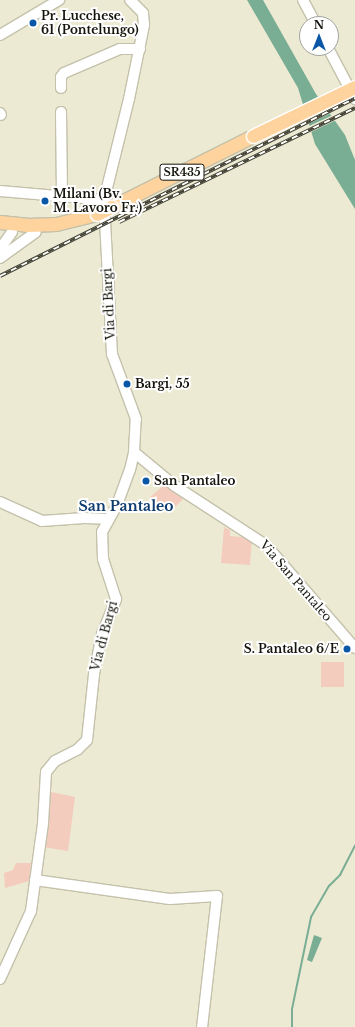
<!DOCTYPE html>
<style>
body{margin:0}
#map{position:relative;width:355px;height:1027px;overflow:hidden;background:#edead3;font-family:"Libre Baskerville",serif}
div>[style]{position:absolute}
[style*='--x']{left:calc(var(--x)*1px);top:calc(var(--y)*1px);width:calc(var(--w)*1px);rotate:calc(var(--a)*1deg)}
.green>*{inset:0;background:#f4ccbe}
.water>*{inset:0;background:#79ae94}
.pier>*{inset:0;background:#edead3}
.stream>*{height:2px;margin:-1px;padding:0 1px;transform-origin:1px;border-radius:1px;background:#79ae94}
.roads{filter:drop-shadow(1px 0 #c4c1ab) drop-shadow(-1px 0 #c4c1ab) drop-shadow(0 1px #c4c1ab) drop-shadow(0 -1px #c4c1ab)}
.minor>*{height:10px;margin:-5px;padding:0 5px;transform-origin:5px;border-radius:5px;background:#fff}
.major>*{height:13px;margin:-6.5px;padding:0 6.5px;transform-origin:6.5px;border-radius:6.5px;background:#fed39d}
.rail>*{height:3.5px;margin-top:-1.75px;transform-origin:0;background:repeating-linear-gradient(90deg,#fff 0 6px,#414035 0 12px);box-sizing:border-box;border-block:1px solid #414035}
.bridges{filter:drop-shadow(1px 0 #fff) drop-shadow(-1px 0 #fff) drop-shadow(0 1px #fff) drop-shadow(0 -1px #fff)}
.major-bridge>*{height:13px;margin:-6.5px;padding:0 6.5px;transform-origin:6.5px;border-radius:6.5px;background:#fed39d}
.dots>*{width:11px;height:11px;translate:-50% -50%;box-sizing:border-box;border:2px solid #fff;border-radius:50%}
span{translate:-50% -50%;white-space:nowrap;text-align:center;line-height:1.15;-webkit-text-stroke:4px #fff;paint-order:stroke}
.shield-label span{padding:1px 3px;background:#fff;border:1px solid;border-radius:3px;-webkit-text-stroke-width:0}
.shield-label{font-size:11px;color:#15140c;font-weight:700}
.poi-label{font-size:12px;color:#15140c;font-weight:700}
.left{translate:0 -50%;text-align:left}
.right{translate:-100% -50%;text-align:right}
.street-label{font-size:12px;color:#15140c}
.quarter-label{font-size:14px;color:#0f3c6f;font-weight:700}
.north{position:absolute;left:299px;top:16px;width:40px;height:40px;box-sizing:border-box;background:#fff;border:1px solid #a1a19e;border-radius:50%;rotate:0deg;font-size:11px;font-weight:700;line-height:16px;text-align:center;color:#15140c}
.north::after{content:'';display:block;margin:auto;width:14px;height:18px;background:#0957a6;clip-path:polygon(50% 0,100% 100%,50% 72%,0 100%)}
</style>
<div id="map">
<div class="green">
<i style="clip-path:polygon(165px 484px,185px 497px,171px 511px,149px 498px)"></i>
<i style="clip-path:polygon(224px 527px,230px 530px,230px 536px,252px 538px,250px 565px,221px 563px)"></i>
<i style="clip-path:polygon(321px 662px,344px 662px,344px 687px,321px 687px)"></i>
<i style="clip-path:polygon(47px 791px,75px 797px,68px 851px,43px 847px)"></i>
<i style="clip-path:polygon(16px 863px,31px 863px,29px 881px,5px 888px,4px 873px,13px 870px)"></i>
</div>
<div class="water">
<i style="clip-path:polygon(247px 0,263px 0,316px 94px,345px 135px,355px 160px,355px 209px,315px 144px,298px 88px)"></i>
<i style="clip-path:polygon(314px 935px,322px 938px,312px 962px,307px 960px)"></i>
</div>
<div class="pier">
<i style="clip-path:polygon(327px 107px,331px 113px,306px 125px,305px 117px)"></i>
<i style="clip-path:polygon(333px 115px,336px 120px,309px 133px,307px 127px)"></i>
</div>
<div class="stream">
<i style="--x:292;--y:1027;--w:18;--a:-90"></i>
<i style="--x:292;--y:1009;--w:94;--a:-78.3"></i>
<i style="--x:311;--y:917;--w:36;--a:-60"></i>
<i style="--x:329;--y:886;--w:16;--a:-45"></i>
<i style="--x:340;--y:875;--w:33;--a:-63"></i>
</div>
<div class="roads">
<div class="minor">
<i style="--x:303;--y:0;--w:27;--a:62"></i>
<i style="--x:0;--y:35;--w:69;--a:-30.7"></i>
<i style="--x:328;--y:48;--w:58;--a:62.1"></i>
<i style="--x:61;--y:88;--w:11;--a:-90"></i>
<i style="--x:61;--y:77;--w:5;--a:-53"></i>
<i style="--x:64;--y:73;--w:61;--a:-23.2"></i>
<i style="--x:120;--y:49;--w:20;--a:0"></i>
<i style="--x:61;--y:112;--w:85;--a:89.3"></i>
<i style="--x:0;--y:113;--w:2;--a:63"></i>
<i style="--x:0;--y:191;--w:104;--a:4.9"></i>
<i style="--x:0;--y:249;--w:21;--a:-55"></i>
<i style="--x:0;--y:258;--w:44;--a:-35.8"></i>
<i style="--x:134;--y:452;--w:53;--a:39.7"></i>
<i style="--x:175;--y:486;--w:108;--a:33"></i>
<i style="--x:266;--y:545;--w:136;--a:49.2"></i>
<i style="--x:0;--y:502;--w:46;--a:24.3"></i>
<i style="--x:42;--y:521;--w:42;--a:-4.1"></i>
<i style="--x:84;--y:518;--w:25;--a:2"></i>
<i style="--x:35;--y:880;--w:136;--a:8"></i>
<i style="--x:170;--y:899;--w:47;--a:-3.7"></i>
<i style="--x:217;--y:896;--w:132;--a:96.5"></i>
<i style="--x:0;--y:979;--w:75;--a:-65.5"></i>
<i style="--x:31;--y:911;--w:89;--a:-82.2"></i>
<i style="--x:43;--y:823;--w:51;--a:-86.6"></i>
<i style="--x:46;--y:772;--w:14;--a:-51"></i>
<i style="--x:55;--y:761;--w:25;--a:-27"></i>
<i style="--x:77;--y:750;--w:14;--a:-45"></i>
<i style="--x:87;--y:740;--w:66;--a:-83.9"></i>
<i style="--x:94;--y:674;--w:41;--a:-78.7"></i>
<i style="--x:102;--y:634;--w:38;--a:-68"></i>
<i style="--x:116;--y:599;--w:42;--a:-108"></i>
<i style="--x:103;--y:559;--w:27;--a:-92"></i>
<i style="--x:102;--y:532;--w:31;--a:-61"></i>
<i style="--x:117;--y:505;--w:37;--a:-70"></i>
<i style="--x:130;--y:470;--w:18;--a:-77"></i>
<i style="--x:134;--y:452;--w:33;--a:-87"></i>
<i style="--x:136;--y:419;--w:69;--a:-110.3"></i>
<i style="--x:112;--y:354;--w:154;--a:-93"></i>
<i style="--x:104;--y:200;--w:104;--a:-76.1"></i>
<i style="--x:129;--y:99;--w:76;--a:-78.5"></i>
<i style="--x:144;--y:25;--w:12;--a:-95"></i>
<i style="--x:143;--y:13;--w:18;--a:-135"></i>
</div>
<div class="major">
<i style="--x:111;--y:207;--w:159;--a:-26.6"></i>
<i style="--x:0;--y:222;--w:27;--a:6"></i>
<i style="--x:27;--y:225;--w:29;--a:-2"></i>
<i style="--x:56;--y:224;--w:42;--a:-13.7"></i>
</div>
</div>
<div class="rail">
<i style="--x:119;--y:222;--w:262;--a:-25.8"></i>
<i style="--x:0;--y:276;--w:397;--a:-26.6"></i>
</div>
<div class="bridges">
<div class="major-bridge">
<i style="--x:253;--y:136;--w:113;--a:-25.7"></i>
<i style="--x:97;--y:214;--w:16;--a:-27"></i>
</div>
</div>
<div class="dots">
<i style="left:33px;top:23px;background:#0957a6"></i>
<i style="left:45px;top:201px;background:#0957a6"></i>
<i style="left:127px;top:384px;background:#0957a6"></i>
<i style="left:146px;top:481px;background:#0957a6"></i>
<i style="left:347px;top:649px;background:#0957a6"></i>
</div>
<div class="shield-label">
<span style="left:182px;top:172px">SR435</span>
</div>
<div class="poi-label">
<span class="left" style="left:41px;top:23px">Pr. Lucchese,<br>61 (Pontelungo)</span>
<span class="left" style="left:53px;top:201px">Milani (Bv.<br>M. Lavoro Fr.)</span>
<span class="left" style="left:135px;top:384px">Bargi, 55</span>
<span class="left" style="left:154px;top:481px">San Pantaleo</span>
<span class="right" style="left:339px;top:649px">S. Pantaleo 6/E</span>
</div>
<div class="street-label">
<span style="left:109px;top:304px;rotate:-93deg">Via di Bargi</span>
<span style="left:296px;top:581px;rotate:49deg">Via San Pantaleo</span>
<span style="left:104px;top:636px;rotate:-75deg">Via di Bargi</span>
</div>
<div class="quarter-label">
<span style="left:126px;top:506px">San Pantaleo</span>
</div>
<div class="north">N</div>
</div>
